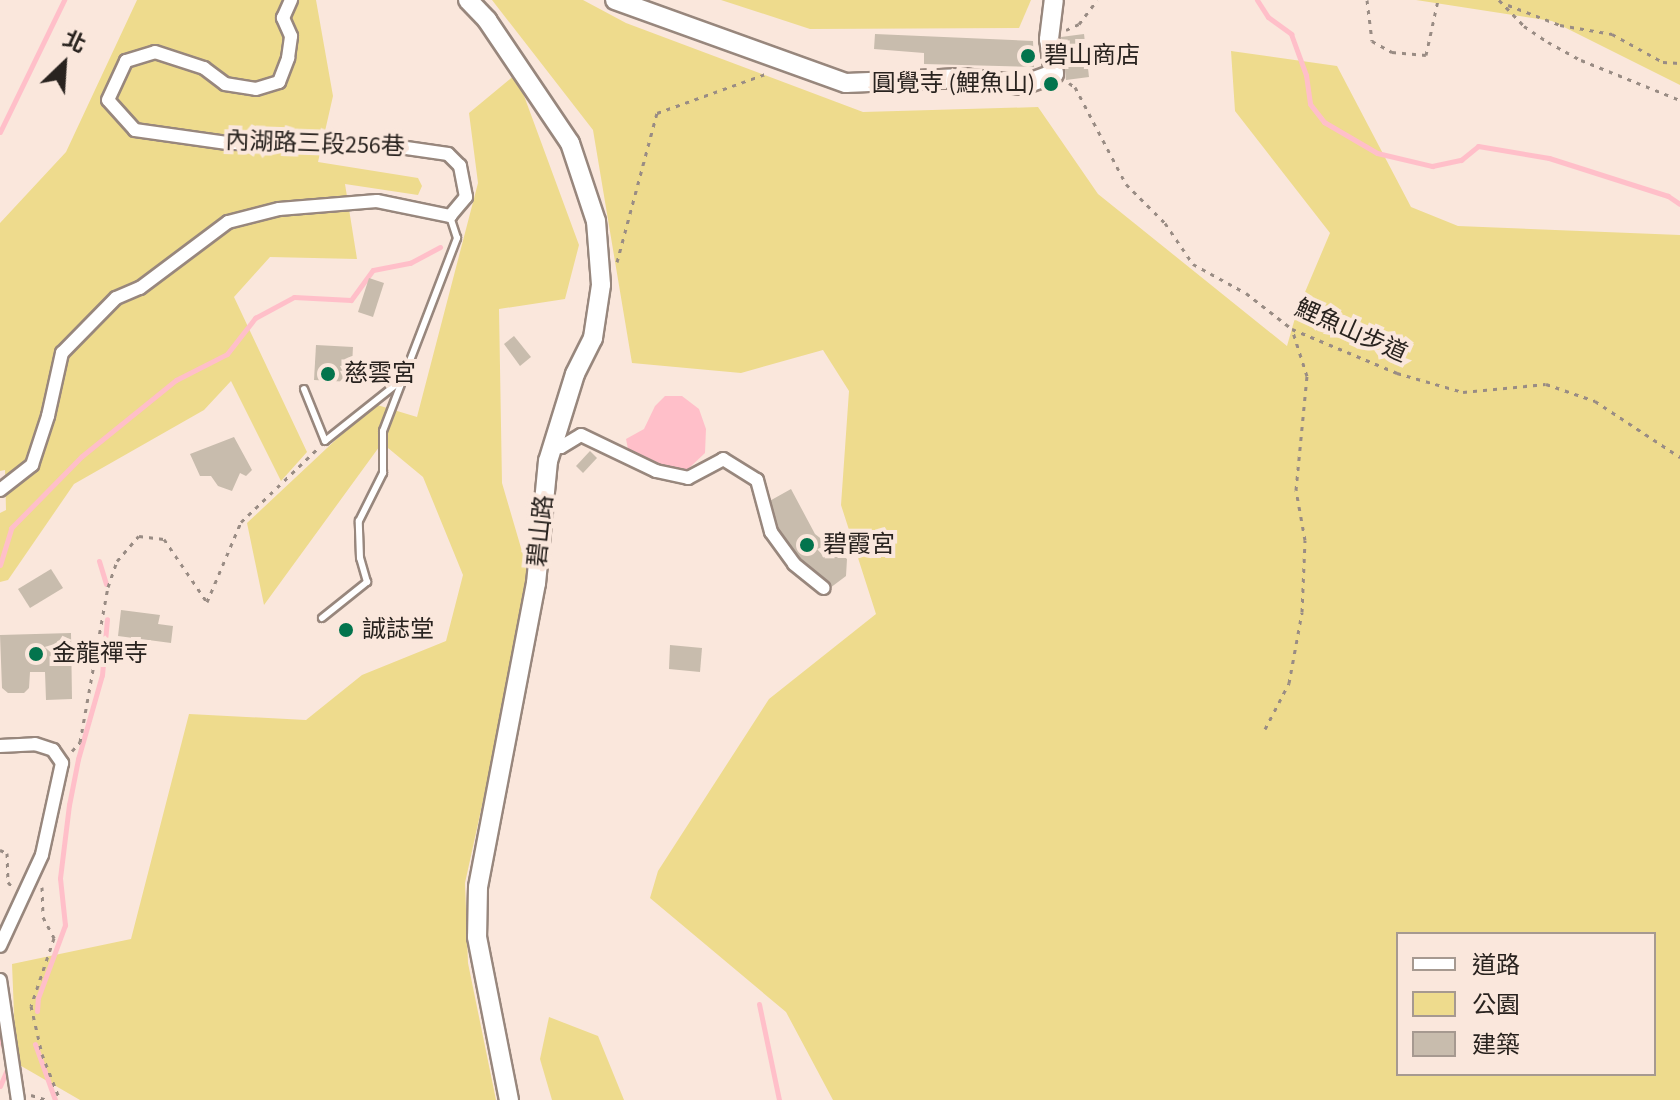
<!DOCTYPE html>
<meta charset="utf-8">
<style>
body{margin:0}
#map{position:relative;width:1680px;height:1100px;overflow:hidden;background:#fae7dc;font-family:"Source Sans 3","Noto Sans TC",sans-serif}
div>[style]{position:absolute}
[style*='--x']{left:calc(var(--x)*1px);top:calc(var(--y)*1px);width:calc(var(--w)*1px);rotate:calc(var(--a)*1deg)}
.green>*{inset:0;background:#eedb8d}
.water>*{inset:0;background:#ffbfc9}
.stream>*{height:5px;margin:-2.5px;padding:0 2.5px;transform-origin:2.5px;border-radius:2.5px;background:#ffbfc9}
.building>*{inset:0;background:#c8bcad}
.path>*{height:3px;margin-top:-1.5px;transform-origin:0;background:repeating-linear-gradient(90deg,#998c84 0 4px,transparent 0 10px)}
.roads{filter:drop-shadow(2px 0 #98877d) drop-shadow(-2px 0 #98877d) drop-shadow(0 2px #98877d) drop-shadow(0 -2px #98877d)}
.lane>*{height:6px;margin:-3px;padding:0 3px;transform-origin:3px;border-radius:3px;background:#fff}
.street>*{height:12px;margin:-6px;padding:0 6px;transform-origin:6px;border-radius:6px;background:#fff}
.secondary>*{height:18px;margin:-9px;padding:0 9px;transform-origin:9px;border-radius:9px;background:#fff}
.dots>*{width:22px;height:22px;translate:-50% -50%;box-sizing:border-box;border:4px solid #fae7dc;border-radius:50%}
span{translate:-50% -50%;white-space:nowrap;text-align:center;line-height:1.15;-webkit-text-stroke:8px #fae7dc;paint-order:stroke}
.poi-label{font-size:24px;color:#29231f}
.left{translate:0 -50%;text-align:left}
.right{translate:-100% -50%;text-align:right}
.street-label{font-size:24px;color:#29231f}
.legend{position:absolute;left:1396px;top:932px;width:260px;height:144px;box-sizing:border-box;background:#fae7dc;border:2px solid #a69990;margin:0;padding:10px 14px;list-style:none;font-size:24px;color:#29231f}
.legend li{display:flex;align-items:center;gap:16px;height:40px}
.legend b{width:40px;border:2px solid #a69990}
.north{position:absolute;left:24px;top:24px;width:80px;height:80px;-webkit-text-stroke:6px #fae7dc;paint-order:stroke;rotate:25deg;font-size:22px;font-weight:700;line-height:32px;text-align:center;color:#29231f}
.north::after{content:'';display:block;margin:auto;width:28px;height:36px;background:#29231f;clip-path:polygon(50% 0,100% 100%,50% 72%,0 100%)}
</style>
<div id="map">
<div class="green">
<i style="clip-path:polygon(137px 0,316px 0,333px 96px,318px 162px,418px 178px,422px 186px,418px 195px,345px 184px,357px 259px,270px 257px,234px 297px,307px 452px,281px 481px,231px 381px,204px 410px,74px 484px,8px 580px,0 582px,0 513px,6px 510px,5px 470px,0 471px,0 223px,66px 152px)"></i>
<i style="clip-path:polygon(evenodd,492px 0,583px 0,626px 23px,863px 112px,1038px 107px,1098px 194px,1287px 346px,1297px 311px,1330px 233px,1235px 111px,1231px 51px,1337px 66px,1411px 207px,1458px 226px,1680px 235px,1680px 1100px,833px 1100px,786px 1012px,650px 898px,658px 871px,769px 699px,876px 614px,841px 505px,849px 391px,823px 350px,741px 373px,632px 363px,593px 130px,492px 0,1398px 934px,1654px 934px,1654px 1074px,1398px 1074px,1398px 934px)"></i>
<i style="clip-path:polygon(721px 0,1031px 0,1019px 28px,810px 29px)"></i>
<i style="clip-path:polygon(1416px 0,1680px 0,1680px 85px,1552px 21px)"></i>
<i style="clip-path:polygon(516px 74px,579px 245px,565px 299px,499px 309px,502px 483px,531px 582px,465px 883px,468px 963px,496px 1100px,80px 1100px,16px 1063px,12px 964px,131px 939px,189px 714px,306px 720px,362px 675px,446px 641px,463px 575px,423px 477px,382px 443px,264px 605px,247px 523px,374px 404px,417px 417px,478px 183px,469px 113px)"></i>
<i style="clip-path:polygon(549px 1017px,598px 1036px,624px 1100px,552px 1100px,540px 1059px)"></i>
</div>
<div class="water">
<i style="clip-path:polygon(665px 396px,682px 396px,699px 409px,706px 429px,705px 453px,688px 469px,665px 472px,630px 459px,626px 439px,644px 429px,655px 406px)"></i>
</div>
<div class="stream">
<i style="--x:1257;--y:0;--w:20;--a:57"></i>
<i style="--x:1268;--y:17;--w:29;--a:36"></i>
<i style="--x:1291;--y:34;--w:44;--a:69.9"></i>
<i style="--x:1306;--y:75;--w:29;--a:82"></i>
<i style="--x:1310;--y:104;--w:23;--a:52"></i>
<i style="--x:1324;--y:122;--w:61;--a:30.3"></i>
<i style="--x:1377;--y:153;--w:57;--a:13.3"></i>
<i style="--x:1432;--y:166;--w:30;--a:-12"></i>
<i style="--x:1461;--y:160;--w:22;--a:-39"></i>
<i style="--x:1478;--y:146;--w:72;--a:9.6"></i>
<i style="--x:1549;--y:158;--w:125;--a:17.7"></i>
<i style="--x:1668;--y:196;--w:14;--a:34"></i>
<i style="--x:0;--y:132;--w:147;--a:-64.1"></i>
<i style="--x:99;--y:561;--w:24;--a:73"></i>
<i style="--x:0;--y:565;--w:39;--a:-73"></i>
<i style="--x:11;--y:528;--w:101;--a:-45.4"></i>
<i style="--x:82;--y:456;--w:121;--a:-39"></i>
<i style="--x:176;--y:380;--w:57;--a:-27"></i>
<i style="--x:227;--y:354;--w:46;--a:-52.1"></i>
<i style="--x:255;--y:318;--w:44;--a:-28.3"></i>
<i style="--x:294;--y:297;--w:57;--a:3"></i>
<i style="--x:351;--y:300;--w:37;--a:-54"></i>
<i style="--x:373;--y:270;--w:38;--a:-11"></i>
<i style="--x:410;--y:263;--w:34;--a:-28"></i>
<i style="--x:759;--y:1004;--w:98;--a:78.2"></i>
<i style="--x:37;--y:1011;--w:13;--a:-86"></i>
<i style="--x:38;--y:998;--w:78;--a:-69.7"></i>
<i style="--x:65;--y:925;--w:47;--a:-96.1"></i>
<i style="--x:60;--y:878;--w:74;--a:-83"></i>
<i style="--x:69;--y:805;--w:47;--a:-78.9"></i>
<i style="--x:78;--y:759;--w:87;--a:-74.1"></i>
<i style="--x:102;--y:675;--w:56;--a:-84.9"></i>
<i style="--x:0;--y:1038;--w:19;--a:69"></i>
<i style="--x:35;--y:1044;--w:59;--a:70.3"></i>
<i style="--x:0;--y:1086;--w:23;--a:-67"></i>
</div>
<div class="building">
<i style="clip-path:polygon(875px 34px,1033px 41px,1034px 67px,924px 64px,924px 53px,874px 49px)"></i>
<i style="clip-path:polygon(1084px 34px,1089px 77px,1066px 80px,1061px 37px)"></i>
<i style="clip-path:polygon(369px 278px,384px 283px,373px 317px,358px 312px)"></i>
<i style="clip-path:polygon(514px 336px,531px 357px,520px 366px,504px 344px)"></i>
<i style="clip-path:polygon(316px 345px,353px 347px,351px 382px,314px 380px)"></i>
<i style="clip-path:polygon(234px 437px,252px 470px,246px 476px,240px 473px,232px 491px,218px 486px,211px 476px,200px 476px,190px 454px)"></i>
<i style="clip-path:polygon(590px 451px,597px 458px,583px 473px,576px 466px)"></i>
<i style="clip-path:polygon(791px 489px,815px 534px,847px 559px,846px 576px,830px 588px,775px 533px,766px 503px)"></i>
<i style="clip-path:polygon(51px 569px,63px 588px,30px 608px,18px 589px)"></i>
<i style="clip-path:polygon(121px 610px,160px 615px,158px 624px,173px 626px,171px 643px,118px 636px)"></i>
<i style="clip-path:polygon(71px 633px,72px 699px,46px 700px,45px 672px,30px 672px,29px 688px,24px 693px,8px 693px,2px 688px,0 635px)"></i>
<i style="clip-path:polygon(670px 645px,702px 648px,700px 672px,669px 669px)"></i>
</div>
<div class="path">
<i style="--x:1367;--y:0;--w:41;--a:83"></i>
<i style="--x:1372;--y:41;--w:23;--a:29"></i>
<i style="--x:1392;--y:52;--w:34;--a:5"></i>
<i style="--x:1426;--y:55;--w:56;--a:-77.7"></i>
<i style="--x:1499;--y:0;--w:36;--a:46"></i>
<i style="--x:1524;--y:26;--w:29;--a:34"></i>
<i style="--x:1548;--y:42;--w:38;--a:29"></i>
<i style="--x:1581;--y:60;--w:107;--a:22"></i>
<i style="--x:1508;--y:5;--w:56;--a:21"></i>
<i style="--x:1560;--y:25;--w:53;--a:9.8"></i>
<i style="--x:1612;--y:34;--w:58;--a:28.8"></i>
<i style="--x:1663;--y:62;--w:17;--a:3"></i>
<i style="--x:1066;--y:30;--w:14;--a:-25"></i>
<i style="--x:1079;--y:24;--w:30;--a:-53"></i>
<i style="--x:1069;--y:83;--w:7;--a:34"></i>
<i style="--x:1075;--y:87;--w:110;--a:62.3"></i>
<i style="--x:1126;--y:184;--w:55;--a:45"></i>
<i style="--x:1165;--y:223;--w:50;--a:55.7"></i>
<i style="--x:1193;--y:264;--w:60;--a:28.7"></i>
<i style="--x:1246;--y:293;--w:58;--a:38"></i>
<i style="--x:1292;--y:329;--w:114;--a:22.7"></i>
<i style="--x:1397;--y:373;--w:69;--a:16.1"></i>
<i style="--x:1463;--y:392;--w:83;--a:-5.5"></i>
<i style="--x:1546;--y:384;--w:52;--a:19.1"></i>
<i style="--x:1595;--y:401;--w:102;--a:33.4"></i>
<i style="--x:617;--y:262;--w:154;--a:-75"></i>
<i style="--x:657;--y:113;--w:118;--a:-19.8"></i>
<i style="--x:1265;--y:729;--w:52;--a:-62.4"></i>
<i style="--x:1289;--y:683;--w:72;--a:-79.6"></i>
<i style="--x:1302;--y:612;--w:72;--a:-87.6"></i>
<i style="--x:1305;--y:540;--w:51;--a:-100.2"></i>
<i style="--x:1296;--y:490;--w:115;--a:-84.5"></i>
<i style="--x:1307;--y:376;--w:49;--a:-107.7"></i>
<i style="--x:72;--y:751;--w:12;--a:-48"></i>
<i style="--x:80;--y:742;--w:158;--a:-79.8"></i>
<i style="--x:108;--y:587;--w:28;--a:-71"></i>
<i style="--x:117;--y:561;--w:33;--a:-49"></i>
<i style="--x:139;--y:536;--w:25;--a:7"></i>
<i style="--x:164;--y:539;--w:76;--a:55.7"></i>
<i style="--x:207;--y:602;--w:87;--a:-67"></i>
<i style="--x:241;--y:522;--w:105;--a:-43.8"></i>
<i style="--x:0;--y:850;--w:8;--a:23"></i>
<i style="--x:7;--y:853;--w:29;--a:88"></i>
<i style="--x:8;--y:882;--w:8;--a:50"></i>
<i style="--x:42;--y:887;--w:30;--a:88"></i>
<i style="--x:43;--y:917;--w:24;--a:62"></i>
<i style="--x:54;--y:938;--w:72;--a:108.7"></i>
<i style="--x:31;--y:1006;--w:49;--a:77.1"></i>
<i style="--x:42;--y:1054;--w:49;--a:68.6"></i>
<i style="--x:31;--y:1095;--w:17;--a:17"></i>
</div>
<div class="roads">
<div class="lane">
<i style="--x:304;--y:389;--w:56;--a:68"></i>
<i style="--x:325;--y:441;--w:100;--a:-38.5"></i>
<i style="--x:322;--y:618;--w:58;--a:-38.7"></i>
<i style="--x:367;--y:582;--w:25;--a:-106"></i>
<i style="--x:360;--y:558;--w:37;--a:-92"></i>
<i style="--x:359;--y:521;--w:54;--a:-63.4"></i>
<i style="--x:383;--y:473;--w:42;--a:-90"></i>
<i style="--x:383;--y:431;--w:207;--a:-69"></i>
<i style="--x:457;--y:238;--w:23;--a:-108"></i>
</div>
<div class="street">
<i style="--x:551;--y:448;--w:10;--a:-6"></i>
<i style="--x:561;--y:447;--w:23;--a:-31"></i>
<i style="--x:581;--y:435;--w:83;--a:25.6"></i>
<i style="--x:656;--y:471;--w:33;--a:12"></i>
<i style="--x:688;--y:478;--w:40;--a:-28"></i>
<i style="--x:723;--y:459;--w:40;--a:32"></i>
<i style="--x:757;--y:480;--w:54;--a:74.9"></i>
<i style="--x:771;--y:532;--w:39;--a:54"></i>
<i style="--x:794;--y:564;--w:38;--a:39"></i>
<i style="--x:0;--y:490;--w:41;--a:-38"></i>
<i style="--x:32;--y:465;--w:52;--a:-71.9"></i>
<i style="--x:48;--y:416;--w:65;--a:-77.5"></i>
<i style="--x:62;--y:353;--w:77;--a:-45.5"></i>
<i style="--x:116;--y:298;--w:26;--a:-23"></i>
<i style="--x:140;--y:288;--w:110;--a:-36.9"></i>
<i style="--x:228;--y:222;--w:53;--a:-14.3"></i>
<i style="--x:279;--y:209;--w:98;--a:-4.7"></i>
<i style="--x:377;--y:201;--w:75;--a:11.6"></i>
<i style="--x:450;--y:216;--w:25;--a:-50"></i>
<i style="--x:466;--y:197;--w:32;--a:-101"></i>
<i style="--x:460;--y:166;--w:17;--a:-135"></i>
<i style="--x:448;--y:154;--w:70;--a:-171.8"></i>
<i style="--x:379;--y:144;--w:152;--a:-179.6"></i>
<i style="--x:227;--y:143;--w:93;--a:-172"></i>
<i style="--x:135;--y:130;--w:40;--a:-132"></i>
<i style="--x:108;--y:100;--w:43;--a:-65.2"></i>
<i style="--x:126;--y:61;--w:30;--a:-17"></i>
<i style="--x:155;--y:52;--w:52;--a:18.1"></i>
<i style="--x:204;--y:68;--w:26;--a:37"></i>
<i style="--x:225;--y:84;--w:31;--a:9"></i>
<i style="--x:256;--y:89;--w:24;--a:-17"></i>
<i style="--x:279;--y:82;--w:26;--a:-69"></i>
<i style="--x:288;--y:58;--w:22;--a:-82"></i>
<i style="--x:291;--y:36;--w:20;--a:-114"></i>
<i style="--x:283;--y:18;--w:20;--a:-66"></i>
<i style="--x:0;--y:746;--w:35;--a:-3"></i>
<i style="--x:35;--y:744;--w:19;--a:18"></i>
<i style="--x:53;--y:750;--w:16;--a:55"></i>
<i style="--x:62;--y:763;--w:94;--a:102.3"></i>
<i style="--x:42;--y:855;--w:100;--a:114.8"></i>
<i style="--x:0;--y:980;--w:121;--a:81.5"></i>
</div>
<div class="secondary">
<i style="--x:468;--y:0;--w:28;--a:46"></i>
<i style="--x:487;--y:20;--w:148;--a:56"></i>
<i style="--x:570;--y:143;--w:82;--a:71.6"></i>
<i style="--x:596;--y:221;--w:64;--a:85.5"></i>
<i style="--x:601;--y:285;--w:54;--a:98.6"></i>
<i style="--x:593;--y:338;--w:40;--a:116.6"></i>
<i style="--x:575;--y:374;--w:91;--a:107.2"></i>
<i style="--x:548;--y:461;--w:123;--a:95.6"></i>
<i style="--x:536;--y:583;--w:309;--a:100.8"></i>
<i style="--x:478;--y:887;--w:50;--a:91.1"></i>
<i style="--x:477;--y:937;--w:166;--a:78.9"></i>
<i style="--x:615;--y:0;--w:245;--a:19.8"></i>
<i style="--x:846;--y:83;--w:117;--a:-2.4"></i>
<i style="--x:963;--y:78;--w:60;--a:6.7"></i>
<i style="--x:1023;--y:85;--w:33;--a:-20"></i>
<i style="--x:1054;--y:74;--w:35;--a:-98"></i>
<i style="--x:1049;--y:39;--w:39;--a:-83"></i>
</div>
</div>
<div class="dots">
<i style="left:1028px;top:56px;background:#03744d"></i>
<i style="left:1051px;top:84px;background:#03744d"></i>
<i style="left:328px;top:374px;background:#03744d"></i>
<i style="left:807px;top:545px;background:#03744d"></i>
<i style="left:346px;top:630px;background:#03744d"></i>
<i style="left:36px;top:654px;background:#03744d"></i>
</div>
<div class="poi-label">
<span class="left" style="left:1044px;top:56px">碧山商店</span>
<span class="right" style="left:1035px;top:84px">圓覺寺 (鯉魚山)</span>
<span class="left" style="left:344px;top:374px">慈雲宮</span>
<span class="left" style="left:823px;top:545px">碧霞宮</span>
<span class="left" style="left:362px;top:630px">誠誌堂</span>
<span class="left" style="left:52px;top:654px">金龍禪寺</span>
</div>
<div class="street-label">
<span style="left:315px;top:144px;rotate:2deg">內湖路三段256巷</span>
<span style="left:1351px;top:331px;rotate:24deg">鯉魚山步道</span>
<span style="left:541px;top:531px;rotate:-84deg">碧山路</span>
</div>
<ul class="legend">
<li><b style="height:10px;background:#fff"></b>道路</li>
<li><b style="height:22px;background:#eedb8d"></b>公園</li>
<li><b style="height:22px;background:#c8bcad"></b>建築</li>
</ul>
<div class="north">北</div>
</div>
